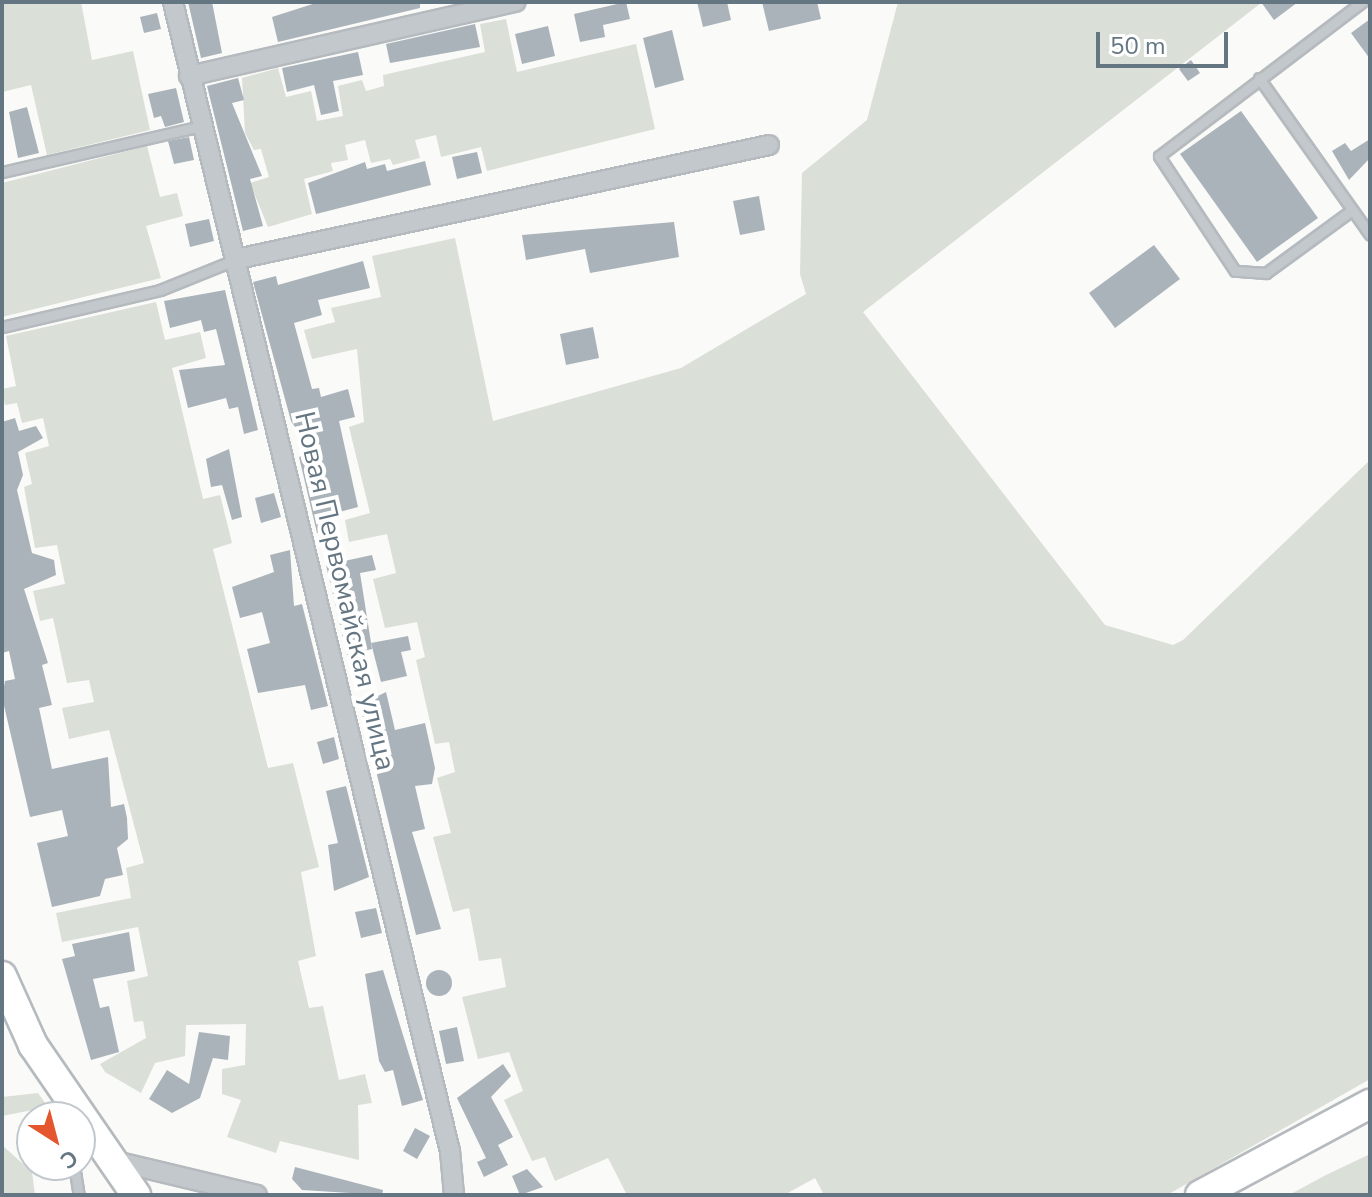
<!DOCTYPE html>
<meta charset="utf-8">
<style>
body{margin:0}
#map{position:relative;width:1372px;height:1197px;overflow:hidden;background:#fafaf8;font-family:"Nunito Sans",sans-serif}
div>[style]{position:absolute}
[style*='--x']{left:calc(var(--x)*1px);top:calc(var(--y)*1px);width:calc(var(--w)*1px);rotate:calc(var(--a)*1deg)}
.green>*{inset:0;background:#dadfd7}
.building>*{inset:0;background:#aab3b9}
.round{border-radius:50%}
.roads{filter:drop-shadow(2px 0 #b5babe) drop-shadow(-2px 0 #b5babe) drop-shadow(0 2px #b5babe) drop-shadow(0 -2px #b5babe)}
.service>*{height:9px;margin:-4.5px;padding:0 4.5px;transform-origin:4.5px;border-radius:4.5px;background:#c3c8cc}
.minor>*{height:18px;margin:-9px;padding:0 9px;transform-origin:9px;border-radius:9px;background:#c3c8cc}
.primary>*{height:28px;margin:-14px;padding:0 14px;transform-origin:14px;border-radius:14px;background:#fff}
span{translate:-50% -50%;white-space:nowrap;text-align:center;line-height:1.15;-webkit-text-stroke:8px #fff;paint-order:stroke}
.street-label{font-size:28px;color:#657683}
.frame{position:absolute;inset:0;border:4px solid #657683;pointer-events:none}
.north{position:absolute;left:16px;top:1101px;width:80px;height:80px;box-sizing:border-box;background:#fff;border:2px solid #c1c8cd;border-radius:50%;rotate:144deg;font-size:22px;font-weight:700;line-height:32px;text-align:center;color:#657683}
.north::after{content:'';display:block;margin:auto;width:28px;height:36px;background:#e4572e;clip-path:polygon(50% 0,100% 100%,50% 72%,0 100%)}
.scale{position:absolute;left:1096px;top:32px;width:132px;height:36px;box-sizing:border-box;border:4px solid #657683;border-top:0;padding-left:10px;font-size:24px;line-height:28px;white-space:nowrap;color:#657683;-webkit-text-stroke:6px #fff;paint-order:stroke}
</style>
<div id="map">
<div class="green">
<i style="clip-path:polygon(2px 2px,81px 2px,92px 60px,133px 51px,150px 130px,47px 155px,31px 85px,2px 92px)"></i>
<i style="clip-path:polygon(898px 2px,1261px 3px,863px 312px,1105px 625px,1173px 645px,1183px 640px,1370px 460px,1370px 1079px,1167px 1195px,824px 1195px,815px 1178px,784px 1195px,627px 1195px,608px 1158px,555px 1181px,545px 1157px,532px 1161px,504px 1100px,523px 1091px,509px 1052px,478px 1059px,462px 997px,506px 987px,501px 958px,479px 961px,469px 908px,453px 912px,433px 837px,451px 833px,437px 778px,455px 772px,449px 742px,435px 744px,416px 660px,425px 657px,417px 622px,385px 628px,373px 579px,396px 573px,387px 534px,349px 542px,345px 520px,370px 513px,349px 427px,364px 422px,357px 349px,312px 359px,304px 330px,335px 322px,331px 308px,381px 297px,372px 256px,455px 238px,493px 421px,681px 368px,806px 294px,800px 274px,802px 173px,867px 120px)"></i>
<i style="clip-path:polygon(506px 19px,517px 72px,636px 44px,655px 129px,487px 171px,481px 147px,441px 157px,436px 135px,415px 140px,420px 158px,393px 165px,390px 159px,371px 163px,365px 140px,345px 145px,348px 160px,331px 163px,333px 171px,304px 179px,312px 214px,268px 227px,250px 183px,269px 177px,261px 149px,254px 150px,245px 133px,242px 78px,278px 68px,286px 97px,311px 91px,317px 121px,343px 116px,338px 86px,362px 80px,366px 91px,384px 86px,383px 75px,485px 52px,480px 24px)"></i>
<i style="clip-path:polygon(147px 146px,160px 197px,177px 193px,183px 216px,146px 226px,161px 278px,2px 317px,2px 183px)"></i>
<i style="clip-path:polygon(156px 302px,165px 340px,200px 332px,206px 358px,172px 368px,203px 499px,220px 495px,232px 543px,213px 549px,268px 768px,293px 763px,319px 867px,301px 872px,316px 956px,298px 961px,309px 1008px,323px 1006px,339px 1080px,365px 1074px,372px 1103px,358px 1105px,359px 1160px,280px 1141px,276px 1153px,227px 1137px,241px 1100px,222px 1094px,222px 1069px,245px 1065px,246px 1024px,186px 1025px,185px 1056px,155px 1063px,141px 1093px,105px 1072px,100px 1064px,146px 1038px,143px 1021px,134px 1022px,127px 981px,148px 976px,138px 927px,62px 942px,56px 913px,131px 898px,126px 868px,144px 863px,109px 730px,69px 739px,62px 708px,94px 702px,89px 680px,67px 683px,53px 618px,40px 621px,33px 591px,65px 584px,57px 545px,35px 548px,24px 487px,32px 484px,25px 453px,49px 446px,43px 418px,22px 423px,17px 403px,5px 405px,2px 389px,16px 386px,6px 336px)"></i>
<i style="clip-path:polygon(38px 1093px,48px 1107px,2px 1116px,2px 1097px)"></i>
<i style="clip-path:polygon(2px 1145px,32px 1172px,35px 1195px,2px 1195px)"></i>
<i style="clip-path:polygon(1370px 1154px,1370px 1195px,1289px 1195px,1324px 1176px)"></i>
</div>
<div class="building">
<i style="clip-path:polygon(188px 2px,212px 2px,222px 53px,201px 58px)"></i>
<i style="clip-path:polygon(319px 2px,420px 2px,420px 8px,278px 42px,272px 17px)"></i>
<i style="clip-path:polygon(626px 2px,630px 19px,603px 25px,605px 37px,580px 42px,574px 14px)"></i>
<i style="clip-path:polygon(697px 2px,727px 2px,731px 20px,703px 27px)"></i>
<i style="clip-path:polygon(762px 2px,817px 2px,821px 19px,769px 31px)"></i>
<i style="clip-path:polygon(1261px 2px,1298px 2px,1274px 20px)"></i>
<i style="clip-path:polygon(157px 13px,161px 29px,144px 33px,140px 17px)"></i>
<i style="clip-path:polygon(1370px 19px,1370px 59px,1351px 33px)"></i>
<i style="clip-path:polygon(475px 24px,480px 47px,390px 63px,386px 44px)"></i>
<i style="clip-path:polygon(548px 26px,555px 56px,522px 64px,515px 34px)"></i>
<i style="clip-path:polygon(672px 30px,684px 80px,655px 88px,643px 38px)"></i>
<i style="clip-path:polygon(358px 52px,363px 75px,333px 81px,339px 111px,321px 115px,314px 85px,287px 92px,282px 68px)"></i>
<i style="clip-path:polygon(1191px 60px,1200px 73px,1188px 81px,1179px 69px)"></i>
<i style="clip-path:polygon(238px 78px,244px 100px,232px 103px,262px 176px,250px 179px,263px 226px,243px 231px,207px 86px)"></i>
<i style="clip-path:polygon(176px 88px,184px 122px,165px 127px,161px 116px,154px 118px,148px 94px)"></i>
<i style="clip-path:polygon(27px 107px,39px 153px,18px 158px,9px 112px)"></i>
<i style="clip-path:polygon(1241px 111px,1318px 218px,1257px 262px,1180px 154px)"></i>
<i style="clip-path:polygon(189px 137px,194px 160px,174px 164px,168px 141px)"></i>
<i style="clip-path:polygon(1370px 139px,1370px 158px,1349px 180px,1332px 151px,1345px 143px,1351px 151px)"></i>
<i style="clip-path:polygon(477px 152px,482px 173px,457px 179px,452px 157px)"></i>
<i style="clip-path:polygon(425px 161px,431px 185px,316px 214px,308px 183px,365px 162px,367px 169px,385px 164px,387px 171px)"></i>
<i style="clip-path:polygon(759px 196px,765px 230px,740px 235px,733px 201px)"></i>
<i style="clip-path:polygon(209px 219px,214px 241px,190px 247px,185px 224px)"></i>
<i style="clip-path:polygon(674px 222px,679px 257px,590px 273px,585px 249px,526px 260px,522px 235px)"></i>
<i style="clip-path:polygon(1154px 245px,1180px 279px,1115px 328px,1089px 293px)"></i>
<i style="clip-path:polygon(363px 261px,370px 288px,318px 300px,322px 315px,294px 323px,312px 389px,319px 388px,321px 397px,348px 389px,355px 417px,339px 421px,358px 507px,332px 514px,335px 528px,317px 533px,299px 457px,319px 449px,312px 423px,295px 427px,291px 421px,253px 282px,276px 276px,278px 285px)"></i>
<i style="clip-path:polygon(225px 290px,258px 430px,244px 434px,238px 407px,229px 409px,226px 398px,188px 408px,179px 370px,225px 365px,216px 329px,204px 332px,201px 320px,170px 328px,164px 301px)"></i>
<i style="clip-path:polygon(593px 327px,599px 358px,566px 365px,560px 334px)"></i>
<i style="clip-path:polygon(15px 418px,19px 431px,36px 426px,43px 438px,18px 452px,23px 475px,17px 490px,32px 553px,54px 560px,56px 575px,24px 589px,48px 663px,42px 665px,52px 705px,39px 708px,52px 769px,108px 757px,111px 807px,124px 804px,127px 818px,128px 839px,117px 848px,123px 875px,105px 879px,100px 896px,52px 907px,37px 843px,68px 836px,62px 810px,30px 817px,2px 697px,5px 681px,15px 679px,9px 651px,2px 653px,2px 422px)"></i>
<i style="clip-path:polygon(229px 449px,242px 517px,232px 520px,222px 485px,211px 487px,206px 459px)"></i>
<i style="clip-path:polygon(274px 493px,281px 517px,261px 523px,255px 498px)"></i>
<i style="clip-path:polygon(290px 550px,294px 606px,302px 604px,328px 706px,311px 710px,305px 685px,258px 693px,247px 649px,270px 643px,262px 612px,240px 618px,232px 587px,274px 572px,270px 555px)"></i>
<i style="clip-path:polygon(372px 555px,376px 570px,360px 573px,372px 649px,347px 655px,326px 565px)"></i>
<i style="clip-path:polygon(408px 636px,411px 650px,401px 652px,407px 676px,381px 682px,371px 643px)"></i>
<i style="clip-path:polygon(386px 692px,395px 730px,425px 723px,435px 768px,432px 784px,415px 786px,425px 829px,412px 832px,441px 929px,416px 935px,360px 705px)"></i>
<i style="clip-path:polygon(334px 737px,339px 759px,323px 764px,317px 742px)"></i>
<i style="clip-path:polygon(346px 786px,369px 877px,334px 891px,328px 845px,338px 843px,326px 791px)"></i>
<i style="clip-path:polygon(376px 908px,382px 933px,361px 938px,355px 912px)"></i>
<i style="clip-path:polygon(129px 932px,135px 971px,93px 979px,100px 1008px,109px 1006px,119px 1052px,91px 1060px,62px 959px,75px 956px,72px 944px)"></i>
<i style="clip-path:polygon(383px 970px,423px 1100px,402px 1106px,393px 1070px,385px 1072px,379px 1061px,365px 974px)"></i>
<i class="round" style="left:426px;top:970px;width:26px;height:26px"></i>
<i style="clip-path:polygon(457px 1027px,464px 1061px,446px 1064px,439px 1031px)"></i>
<i style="clip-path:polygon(199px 1032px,230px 1036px,228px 1060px,213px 1058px,200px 1098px,172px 1113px,149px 1099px,167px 1070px,189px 1084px)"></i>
<i style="clip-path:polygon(503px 1064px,511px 1076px,491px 1097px,513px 1137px,498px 1145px,508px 1165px,484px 1177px,477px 1162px,486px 1158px,457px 1098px)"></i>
<i style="clip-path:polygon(415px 1128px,430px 1136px,417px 1159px,403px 1151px)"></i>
<i style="clip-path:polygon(295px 1167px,383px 1190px,382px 1195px,302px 1190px,292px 1179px)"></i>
<i style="clip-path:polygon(527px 1169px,543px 1187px,520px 1195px,512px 1176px)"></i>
</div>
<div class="roads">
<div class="service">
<i style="--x:1259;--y:78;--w:192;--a:54.7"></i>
<i style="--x:2;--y:172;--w:204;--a:-13"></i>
<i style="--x:1352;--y:210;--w:107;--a:143.8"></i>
<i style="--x:1266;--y:273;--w:31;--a:-176"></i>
<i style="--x:1235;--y:271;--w:138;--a:-123.5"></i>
<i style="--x:1159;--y:156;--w:255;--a:-37.2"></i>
<i style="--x:2;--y:327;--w:162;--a:-13.2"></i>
<i style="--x:160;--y:290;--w:83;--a:-21.9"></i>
<i style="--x:48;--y:1111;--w:6;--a:90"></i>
<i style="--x:74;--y:1165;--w:30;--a:81"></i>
</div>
<div class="minor">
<i style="--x:173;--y:2;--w:1182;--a:76.45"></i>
<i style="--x:450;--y:1151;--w:44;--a:84.8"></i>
<i style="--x:189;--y:76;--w:335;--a:-12.8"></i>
<i style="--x:237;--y:259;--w:544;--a:-12.09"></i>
<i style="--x:111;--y:1160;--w:150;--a:13.5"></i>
</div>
<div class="primary">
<i style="--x:2;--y:976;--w:76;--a:65.8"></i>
<i style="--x:33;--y:1045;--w:182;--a:55.5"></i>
<i style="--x:1200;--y:1195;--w:193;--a:-28.2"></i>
</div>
</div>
<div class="street-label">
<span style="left:345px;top:591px;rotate:77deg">Новая Первомайская улица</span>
</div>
<div class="frame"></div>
<div class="north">С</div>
<div class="scale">50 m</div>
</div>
